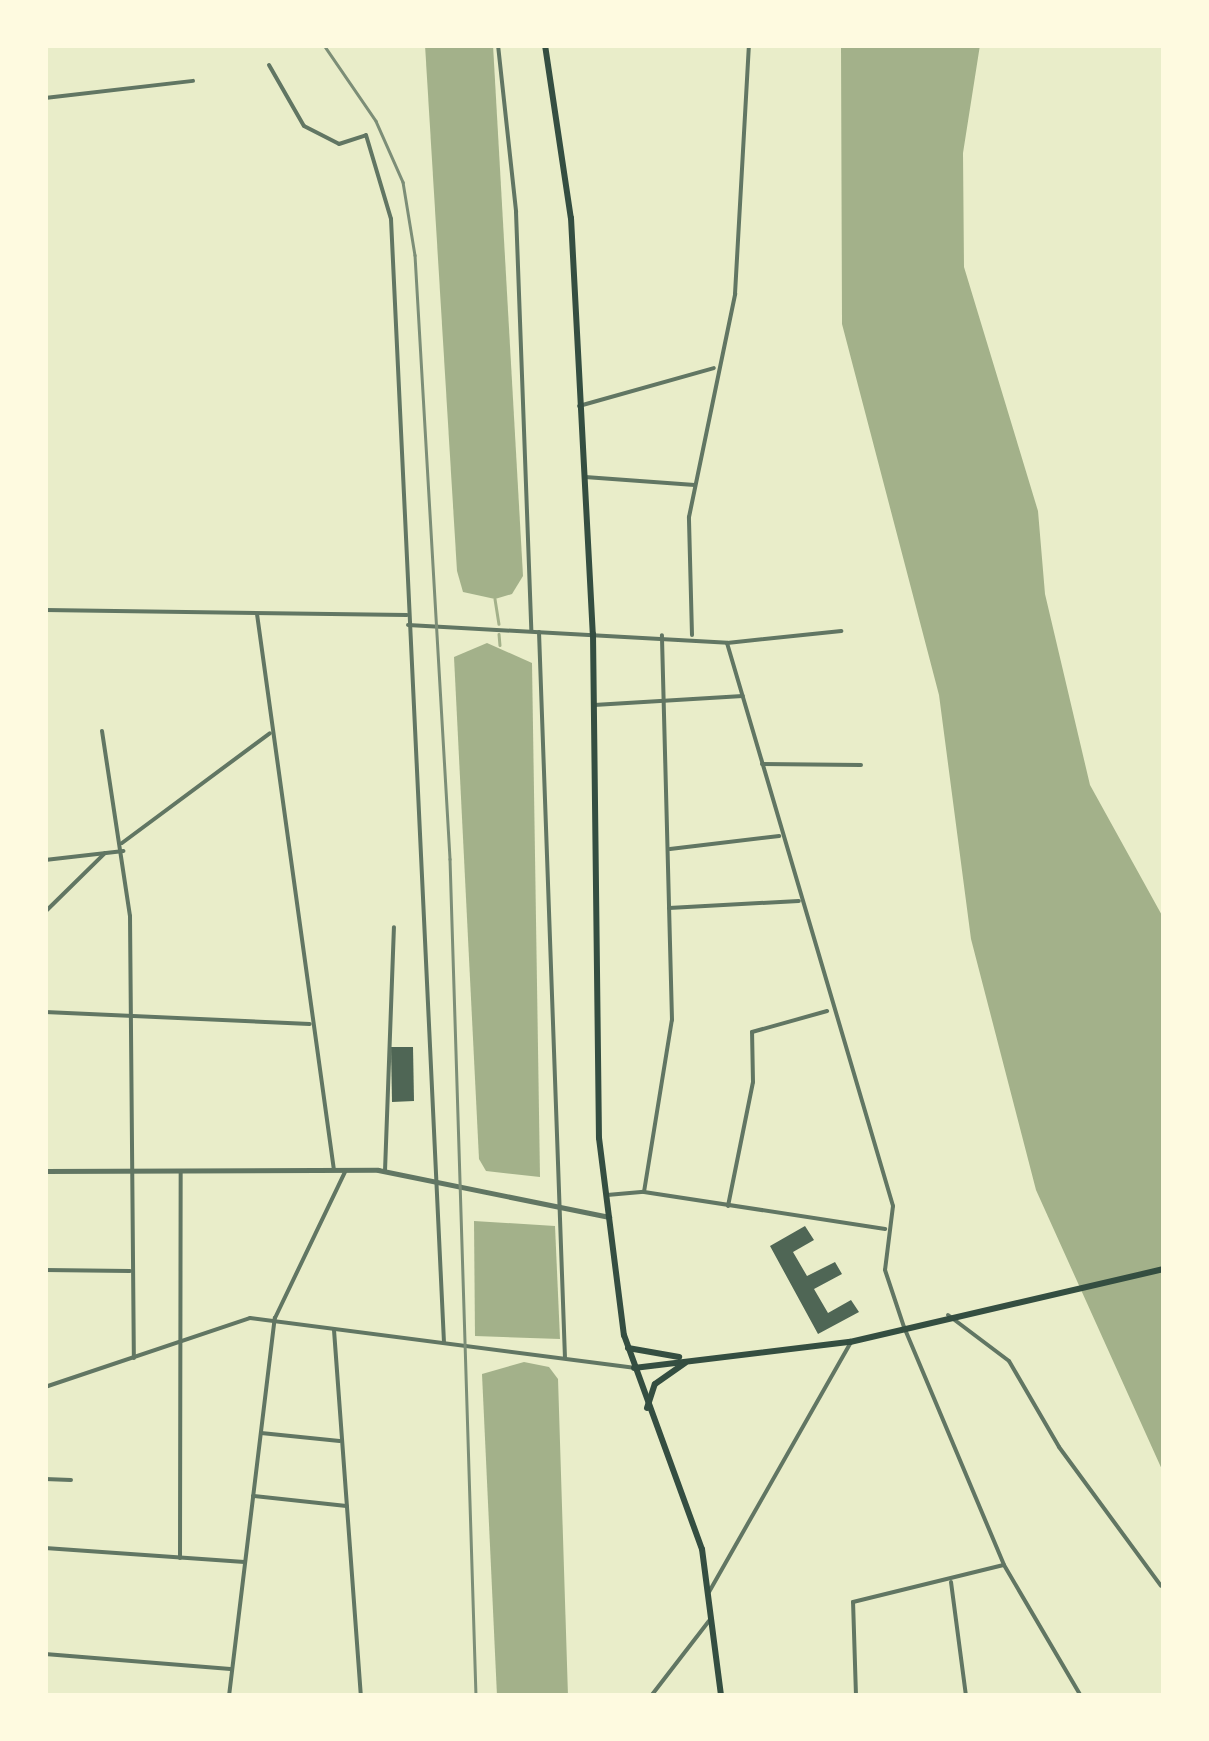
<!DOCTYPE html>
<style>
body{margin:0}
#map{position:relative;width:1209px;height:1741px;overflow:hidden;background:#e9edc9;font-family:Mulish,sans-serif}
div>[style]{position:absolute}
[style*='--x']{left:calc(var(--x)*1px);top:calc(var(--y)*1px);width:calc(var(--w)*1px);rotate:calc(var(--a)*1deg)}
.water>*{inset:0;background:#a3b18a}
.stream>*{height:2.5px;margin:-1.25px;padding:0 1.25px;transform-origin:1.25px;border-radius:1.25px;background:#a3b18a}
.building>*{inset:0;background:#4f6655}
.minor>*{height:4px;margin:-2px;padding:0 2px;transform-origin:2px;border-radius:2px;background:#617663}
.tertiary>*{height:5px;margin:-2.5px;padding:0 2.5px;transform-origin:2.5px;border-radius:2.5px;background:#617663}
.trunk>*{height:6px;margin:-3px;padding:0 3px;transform-origin:3px;border-radius:3px;background:#344e41}
.rail>*{height:2.5px;margin:-1.25px;padding:0 1.25px;transform-origin:1.25px;border-radius:1.25px;background:#7c8e77}
span{translate:-50% -50%;white-space:nowrap;text-align:center;line-height:1.15;-webkit-text-stroke:9px #fefae0;paint-order:stroke}
.frame{position:absolute;inset:0;border:48px solid #fefae0;pointer-events:none}
</style>
<div id="map">
<div class="water">
<i style="clip-path:polygon(425px 45px,493px 45px,523px 576px,512px 594px,495px 599px,463px 592px,457px 571px)"></i>
<i style="clip-path:polygon(841px 45px,980px 45px,963px 153px,964px 267px,1038px 511px,1045px 594px,1090px 785px,1164px 919px,1164px 1474px,1036px 1190px,971px 939px,939px 695px,842px 324px)"></i>
<i style="clip-path:polygon(487px 643px,532px 663px,540px 1177px,486px 1171px,479px 1159px,454px 657px)"></i>
<i style="clip-path:polygon(474px 1221px,555px 1226px,560px 1339px,475px 1336px)"></i>
<i style="clip-path:polygon(524px 1362px,549px 1367px,558px 1379px,568px 1696px,497px 1696px,482px 1374px)"></i>
</div>
<div class="stream">
<i style="--x:495;--y:599;--w:25;--a:81"></i>
<i style="--x:499;--y:634;--w:11;--a:85"></i>
</div>
<div class="building">
<i style="clip-path:polygon(391px 1047px,413px 1047px,414px 1101px,392px 1102px)"></i>
<i style="clip-path:polygon(805px 1226px,814px 1240px,793px 1252px,807px 1276px,835px 1262px,842px 1274px,814px 1289px,828px 1313px,851px 1300px,859px 1312px,818px 1334px,770px 1246px)"></i>
</div>
<div class="minor">
<i style="--x:498;--y:45;--w:168;--a:83.8"></i>
<i style="--x:516;--y:212;--w:419;--a:87.9"></i>
<i style="--x:269;--y:65;--w:70;--a:60.2"></i>
<i style="--x:304;--y:126;--w:39;--a:27"></i>
<i style="--x:339;--y:144;--w:28;--a:-18"></i>
<i style="--x:366;--y:135;--w:88;--a:73.4"></i>
<i style="--x:391;--y:219;--w:1125;--a:87.3"></i>
<i style="--x:45;--y:98;--w:149;--a:-6.6"></i>
<i style="--x:579;--y:406;--w:140;--a:-15.7"></i>
<i style="--x:585;--y:477;--w:110;--a:4.2"></i>
<i style="--x:45;--y:610;--w:362;--a:0.8"></i>
<i style="--x:257;--y:614;--w:561;--a:82.12"></i>
<i style="--x:408;--y:625;--w:320;--a:3.2"></i>
<i style="--x:727;--y:643;--w:115;--a:-6"></i>
<i style="--x:539;--y:632;--w:726;--a:87.95"></i>
<i style="--x:692;--y:635;--w:118;--a:-91.5"></i>
<i style="--x:689;--y:517;--w:228;--a:-78.3"></i>
<i style="--x:735;--y:294;--w:249;--a:-86.8"></i>
<i style="--x:727;--y:643;--w:587;--a:73.57"></i>
<i style="--x:893;--y:1206;--w:64;--a:97.1"></i>
<i style="--x:885;--y:1270;--w:60;--a:71.6"></i>
<i style="--x:904;--y:1327;--w:258;--a:67.2"></i>
<i style="--x:1004;--y:1565;--w:152;--a:59.6"></i>
<i style="--x:594;--y:705;--w:149;--a:-3.5"></i>
<i style="--x:102;--y:731;--w:187;--a:81.4"></i>
<i style="--x:130;--y:916;--w:442;--a:89.5"></i>
<i style="--x:762;--y:764;--w:99;--a:0.6"></i>
<i style="--x:122;--y:843;--w:184;--a:-36.6"></i>
<i style="--x:670;--y:849;--w:110;--a:-6.8"></i>
<i style="--x:45;--y:860;--w:79;--a:-6.6"></i>
<i style="--x:669;--y:908;--w:130;--a:-3.1"></i>
<i style="--x:45;--y:912;--w:84;--a:-44.5"></i>
<i style="--x:45;--y:1012;--w:265;--a:2.6"></i>
<i style="--x:385;--y:1171;--w:244;--a:-87.9"></i>
<i style="--x:644;--y:1192;--w:174;--a:-80.8"></i>
<i style="--x:672;--y:1020;--w:385;--a:-91.5"></i>
<i style="--x:607;--y:1195;--w:37;--a:-5"></i>
<i style="--x:644;--y:1192;--w:244;--a:8.7"></i>
<i style="--x:728;--y:1206;--w:126;--a:-78.6"></i>
<i style="--x:753;--y:1082;--w:50;--a:-91.1"></i>
<i style="--x:752;--y:1032;--w:78;--a:-15.6"></i>
<i style="--x:45;--y:1270;--w:85;--a:0.7"></i>
<i style="--x:948;--y:1315;--w:76;--a:37"></i>
<i style="--x:1009;--y:1361;--w:99;--a:59.8"></i>
<i style="--x:1059;--y:1447;--w:172;--a:53.7"></i>
<i style="--x:334;--y:1330;--w:367;--a:85.8"></i>
<i style="--x:45;--y:1387;--w:216;--a:-18.6"></i>
<i style="--x:250;--y:1318;--w:387;--a:7.4"></i>
<i style="--x:261;--y:1433;--w:79;--a:5.8"></i>
<i style="--x:45;--y:1479;--w:26;--a:2"></i>
<i style="--x:253;--y:1496;--w:94;--a:6.1"></i>
<i style="--x:45;--y:1548;--w:200;--a:4"></i>
<i style="--x:180;--y:1558;--w:387;--a:-89.9"></i>
<i style="--x:951;--y:1582;--w:115;--a:82.5"></i>
<i style="--x:709;--y:1592;--w:285;--a:-60.4"></i>
<i style="--x:45;--y:1654;--w:186;--a:4.6"></i>
<i style="--x:229;--y:1696;--w:381;--a:-83.1"></i>
<i style="--x:275;--y:1318;--w:164;--a:-64.4"></i>
<i style="--x:651;--y:1696;--w:95;--a:-52.3"></i>
<i style="--x:856;--y:1696;--w:94;--a:-91.8"></i>
<i style="--x:853;--y:1602;--w:155;--a:-13.8"></i>
</div>
<div class="tertiary">
<i style="--x:45;--y:1171;--w:333;--a:-0.2"></i>
<i style="--x:378;--y:1170;--w:236;--a:11.5"></i>
</div>
<div class="trunk">
<i style="--x:545;--y:45;--w:175;--a:81.5"></i>
<i style="--x:571;--y:218;--w:417;--a:87"></i>
<i style="--x:593;--y:634;--w:504;--a:89.32"></i>
<i style="--x:599;--y:1138;--w:199;--a:82.8"></i>
<i style="--x:624;--y:1335;--w:228;--a:70"></i>
<i style="--x:702;--y:1549;--w:148;--a:82.6"></i>
<i style="--x:628;--y:1348;--w:52;--a:10"></i>
<i style="--x:634;--y:1368;--w:218;--a:-6.9"></i>
<i style="--x:850;--y:1342;--w:322;--a:-13.1"></i>
<i style="--x:647;--y:1408;--w:25;--a:-72"></i>
<i style="--x:655;--y:1384;--w:37;--a:-35"></i>
</div>
<div class="rail">
<i style="--x:324;--y:45;--w:92;--a:55.6"></i>
<i style="--x:376;--y:121;--w:67;--a:66.1"></i>
<i style="--x:403;--y:182;--w:74;--a:80.7"></i>
<i style="--x:415;--y:255;--w:605;--a:86.68"></i>
<i style="--x:450;--y:859;--w:837;--a:88.22"></i>
</div>
<div class="frame"></div>
</div>
